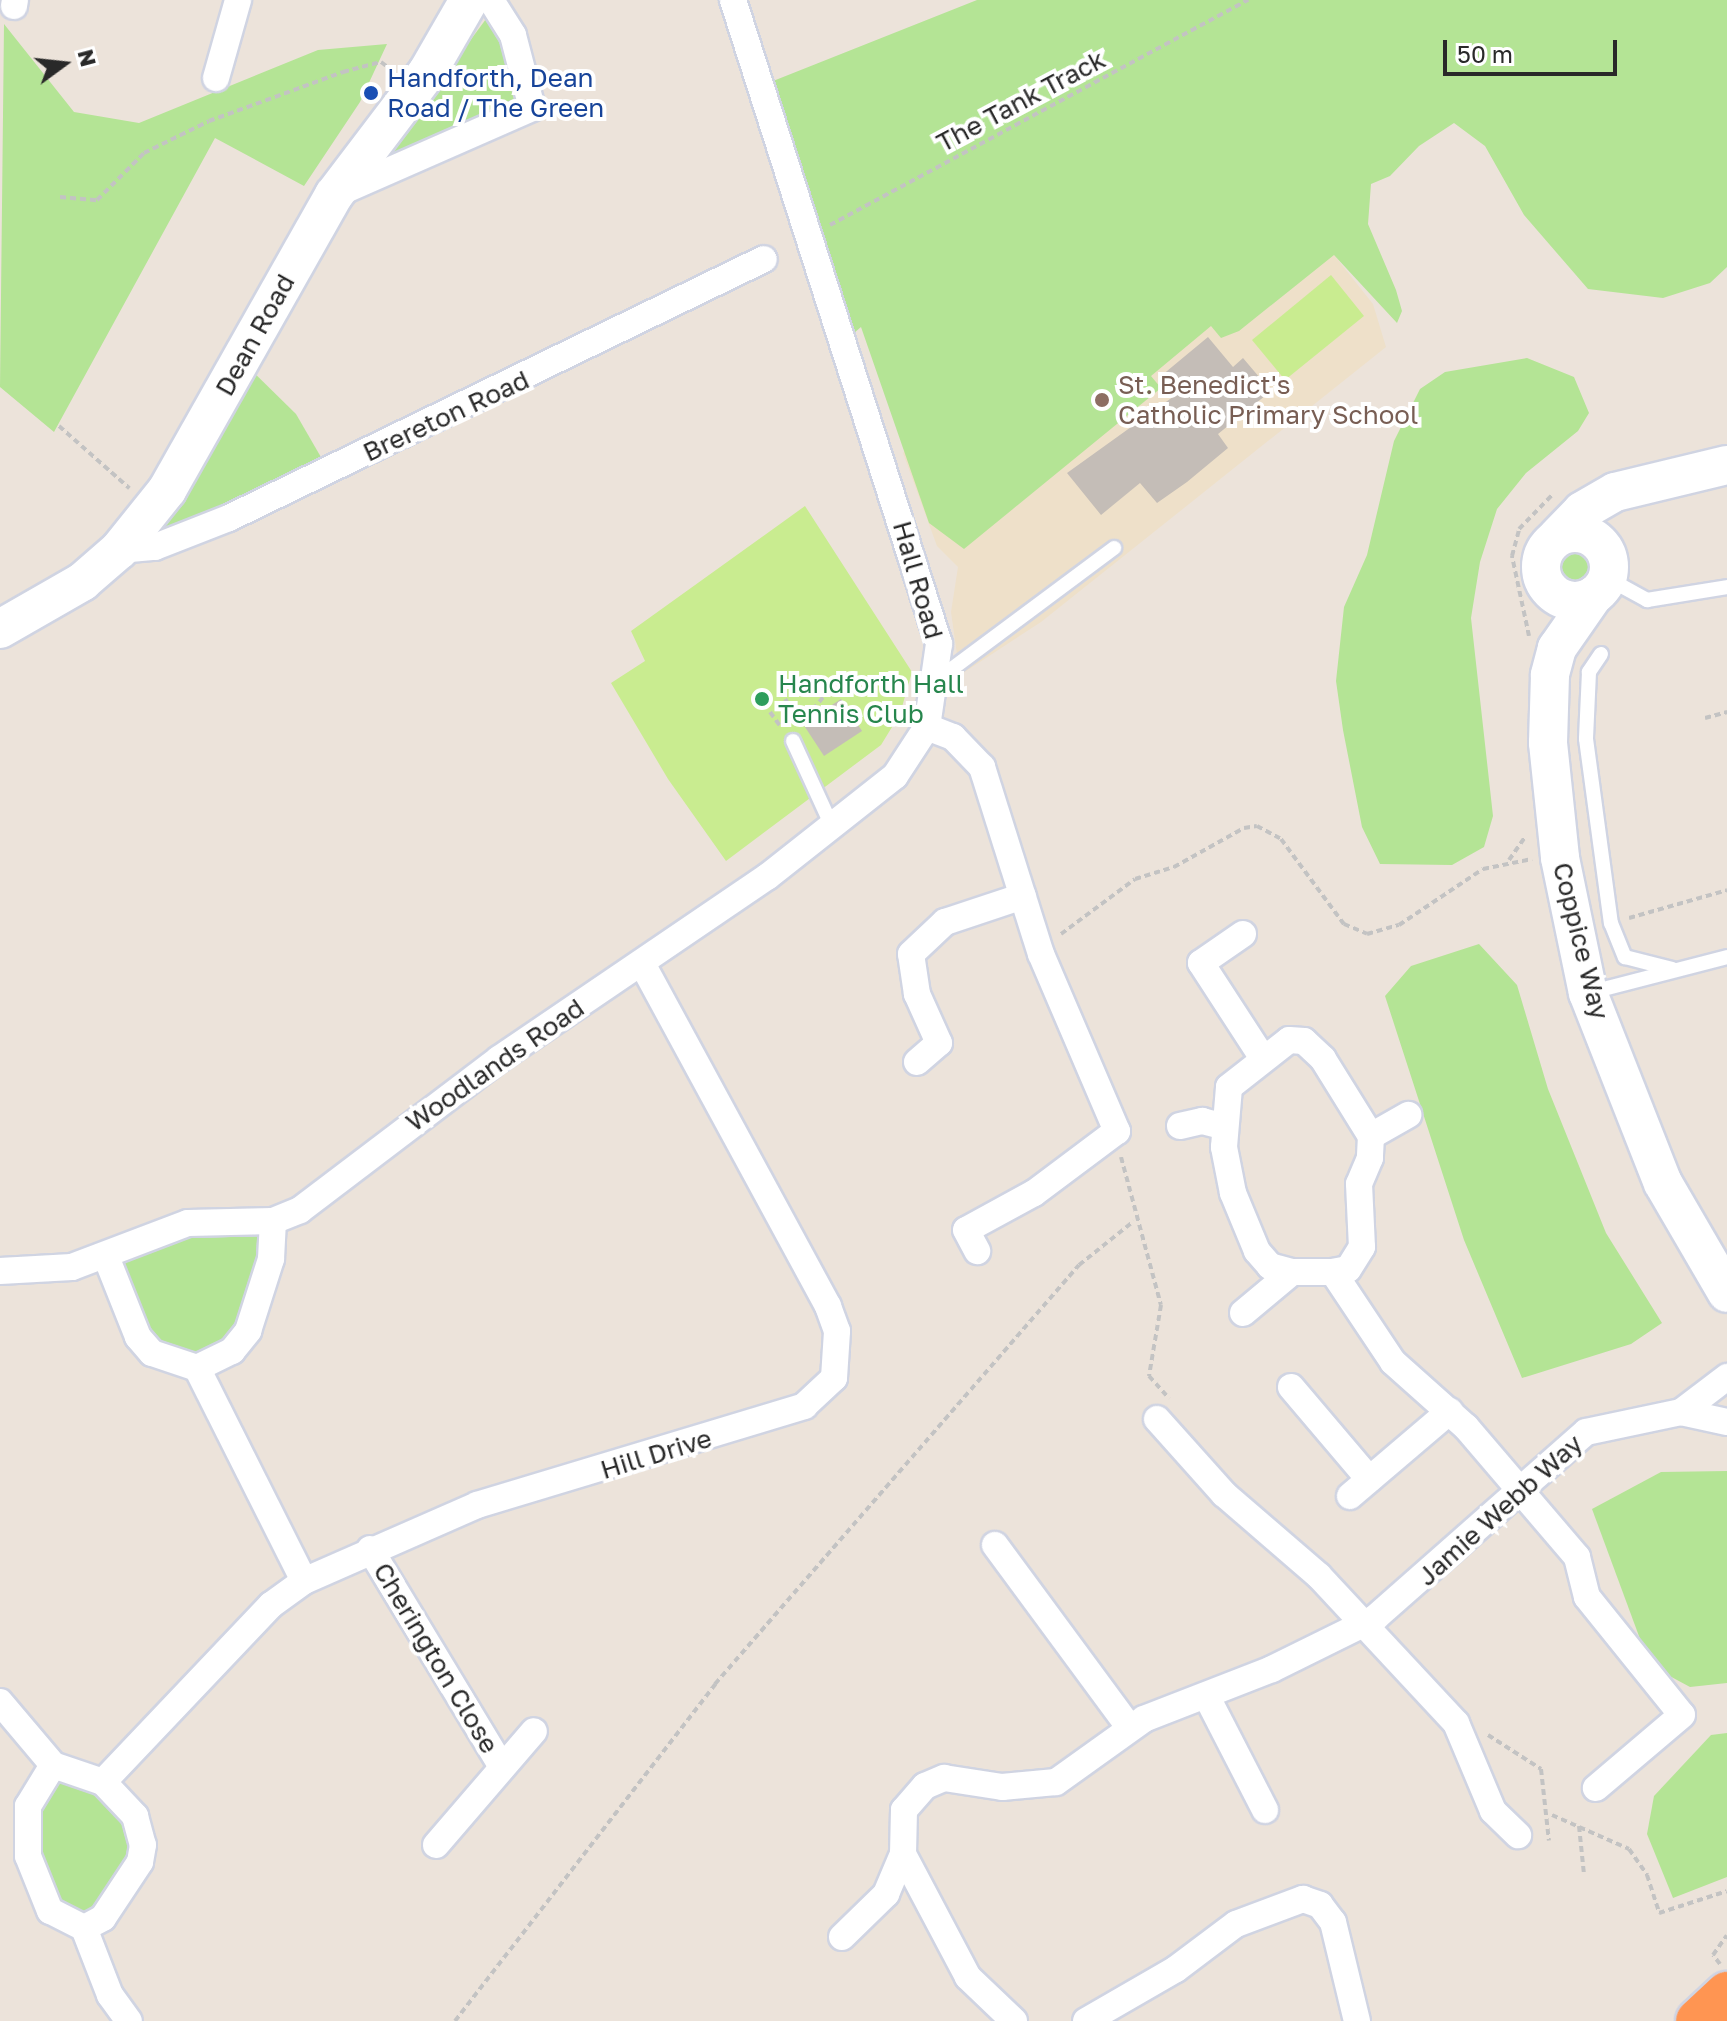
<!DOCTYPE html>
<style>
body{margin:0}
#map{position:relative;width:1727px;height:2021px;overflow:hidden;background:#ece3da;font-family:"Golos Text",sans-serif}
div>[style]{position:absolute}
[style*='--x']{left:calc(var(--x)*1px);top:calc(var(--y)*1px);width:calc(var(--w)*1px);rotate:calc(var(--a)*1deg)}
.education>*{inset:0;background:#eee0c9}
.green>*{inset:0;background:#b4e495}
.round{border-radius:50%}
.pitch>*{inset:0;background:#c9ec90}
.building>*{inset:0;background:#c4bdb7}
.path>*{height:4px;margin-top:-2px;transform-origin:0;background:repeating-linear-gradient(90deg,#c3c3c3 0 6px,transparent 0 10px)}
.roads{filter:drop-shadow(2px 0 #d0d4e2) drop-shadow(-2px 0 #d0d4e2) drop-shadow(0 2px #d0d4e2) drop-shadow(0 -2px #d0d4e2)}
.lane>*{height:14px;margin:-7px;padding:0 7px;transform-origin:7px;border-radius:7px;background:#fff}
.street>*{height:26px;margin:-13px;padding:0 13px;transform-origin:13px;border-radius:13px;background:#fff}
.secondary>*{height:38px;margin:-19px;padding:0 19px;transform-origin:19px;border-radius:19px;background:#fff}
.secondary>.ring{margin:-19px;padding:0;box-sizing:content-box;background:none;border:38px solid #fff;border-radius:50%}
.highway>*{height:44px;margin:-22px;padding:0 22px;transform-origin:22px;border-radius:22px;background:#ff9552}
.dots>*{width:22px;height:22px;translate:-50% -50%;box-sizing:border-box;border:4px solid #fff;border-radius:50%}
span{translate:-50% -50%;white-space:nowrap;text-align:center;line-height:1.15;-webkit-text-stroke:8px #fff;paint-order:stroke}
.transit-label{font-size:26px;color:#164399}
.left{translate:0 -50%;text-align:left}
.street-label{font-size:26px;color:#292929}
.education-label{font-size:26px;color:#785e54}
.leisure-label{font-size:26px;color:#27864d}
.north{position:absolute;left:24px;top:24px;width:80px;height:80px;-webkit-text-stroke:6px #fff;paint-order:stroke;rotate:75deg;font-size:22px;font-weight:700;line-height:32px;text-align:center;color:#292929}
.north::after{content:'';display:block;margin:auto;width:28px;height:36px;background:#292929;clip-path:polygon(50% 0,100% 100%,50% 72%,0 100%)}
.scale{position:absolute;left:1443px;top:40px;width:174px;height:36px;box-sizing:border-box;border:4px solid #292929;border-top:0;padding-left:10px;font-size:24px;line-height:28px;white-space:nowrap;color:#292929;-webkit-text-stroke:6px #fff;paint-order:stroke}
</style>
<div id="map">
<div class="education">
<i style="clip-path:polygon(1221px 113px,1373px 304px,1386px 347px,1041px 622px,960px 675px,951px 612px,958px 567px,937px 546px,903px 453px)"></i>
</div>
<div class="green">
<i style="clip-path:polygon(977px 0,1727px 0,1727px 267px,1710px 283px,1663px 298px,1588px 289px,1524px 215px,1485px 146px,1454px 123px,1419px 146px,1390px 176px,1371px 184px,1368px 224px,1396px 290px,1402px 311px,1397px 323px,1334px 255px,1239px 331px,1221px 338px,1211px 326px,1151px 376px,1161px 388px,964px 549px,929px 523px,861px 327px,847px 339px,763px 85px)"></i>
<i style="clip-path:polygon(486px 19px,498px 27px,520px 100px,379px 164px)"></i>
<i style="clip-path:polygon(4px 24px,74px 112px,139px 123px,318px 50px,387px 44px,360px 102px,304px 186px,215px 138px,54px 432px,0 387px)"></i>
<i style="clip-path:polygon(1527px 358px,1574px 377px,1589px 413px,1578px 431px,1526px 473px,1497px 509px,1480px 562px,1471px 618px,1493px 816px,1484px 847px,1452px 865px,1380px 864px,1362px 827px,1343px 730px,1336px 681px,1344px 607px,1367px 555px,1394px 441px,1420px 389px,1445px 372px)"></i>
<i style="clip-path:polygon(242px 361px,296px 414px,329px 471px,155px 547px,153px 508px)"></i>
<i class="round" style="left:1561px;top:550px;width:30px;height:30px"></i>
<i style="clip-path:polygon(1479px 944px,1517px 985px,1548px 1089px,1606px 1233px,1662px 1323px,1631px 1344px,1522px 1378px,1464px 1240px,1385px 996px,1411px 966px)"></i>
<i style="clip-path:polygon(273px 1221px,260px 1302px,215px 1362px,152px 1353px,107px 1259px,158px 1231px)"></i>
<i style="clip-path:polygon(1727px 1471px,1727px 1683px,1690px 1687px,1664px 1673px,1643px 1647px,1592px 1509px,1661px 1472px)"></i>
<i style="clip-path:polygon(1727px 1733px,1727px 1877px,1673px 1898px,1647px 1834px,1654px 1796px,1711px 1735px)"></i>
<i style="clip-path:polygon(78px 1770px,143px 1845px,103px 1918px,50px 1911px,28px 1806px,38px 1784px)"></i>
</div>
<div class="pitch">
<i style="clip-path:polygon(1331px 275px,1364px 316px,1285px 380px,1252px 340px)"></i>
<i style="clip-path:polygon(805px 506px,912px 672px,900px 714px,881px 745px,726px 861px,668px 779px,611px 683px,645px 661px,631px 631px)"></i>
</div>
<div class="building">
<i style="clip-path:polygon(1208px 337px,1233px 367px,1243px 358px,1271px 391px,1218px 434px,1228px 448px,1187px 482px,1157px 503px,1140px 483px,1101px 515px,1067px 473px,1177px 394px,1161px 376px)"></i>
<i style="clip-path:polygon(841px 699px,862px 731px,824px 756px,803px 724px)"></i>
</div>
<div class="path">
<i style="--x:60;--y:197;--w:37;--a:5"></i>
<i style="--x:97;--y:200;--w:66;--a:-45"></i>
<i style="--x:144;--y:153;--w:72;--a:-26.2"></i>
<i style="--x:209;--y:121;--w:143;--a:-20.1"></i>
<i style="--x:343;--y:72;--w:39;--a:-15"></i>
<i style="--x:381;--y:62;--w:15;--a:37"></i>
<i style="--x:830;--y:225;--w:475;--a:-28.3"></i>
<i style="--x:59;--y:426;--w:94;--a:41.5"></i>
<i style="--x:1529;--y:636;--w:82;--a:-102"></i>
<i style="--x:1512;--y:556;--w:28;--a:-75"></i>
<i style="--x:1519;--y:529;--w:49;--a:-45.8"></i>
<i style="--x:785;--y:699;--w:28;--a:55"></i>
<i style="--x:770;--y:712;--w:19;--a:54"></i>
<i style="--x:1705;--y:718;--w:23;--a:-15"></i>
<i style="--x:800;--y:725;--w:53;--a:-50.3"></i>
<i style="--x:1509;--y:860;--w:29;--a:-55"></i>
<i style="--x:1629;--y:918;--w:102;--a:-15.9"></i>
<i style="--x:1061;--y:934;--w:92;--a:-36.6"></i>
<i style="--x:1135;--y:879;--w:41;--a:-17.1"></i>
<i style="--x:1174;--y:867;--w:80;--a:-29.1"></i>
<i style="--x:1244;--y:828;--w:13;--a:-9"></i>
<i style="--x:1257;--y:826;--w:27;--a:28"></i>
<i style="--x:1281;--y:839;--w:106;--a:53.5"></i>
<i style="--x:1344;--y:924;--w:25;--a:23"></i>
<i style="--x:1367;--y:934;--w:33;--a:-16"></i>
<i style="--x:1399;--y:925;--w:101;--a:-33.7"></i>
<i style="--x:1483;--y:869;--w:50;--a:-11.5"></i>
<i style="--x:1121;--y:1157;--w:153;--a:74.9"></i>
<i style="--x:1161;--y:1305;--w:72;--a:99.6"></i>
<i style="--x:1149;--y:1376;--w:30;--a:48"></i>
<i style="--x:1488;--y:1735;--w:63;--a:32.7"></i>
<i style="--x:1541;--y:1769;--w:72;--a:83.7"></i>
<i style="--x:1552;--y:1815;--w:84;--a:23.8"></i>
<i style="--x:1629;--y:1849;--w:32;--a:55"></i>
<i style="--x:1647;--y:1875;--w:40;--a:72"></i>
<i style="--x:1659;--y:1913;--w:71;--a:-17.9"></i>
<i style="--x:1579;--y:1826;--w:48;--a:84.1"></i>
<i style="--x:1720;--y:1964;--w:11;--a:-128"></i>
<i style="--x:1713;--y:1955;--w:24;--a:-55"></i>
<i style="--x:455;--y:2021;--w:426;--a:-52.3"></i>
<i style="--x:715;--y:1684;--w:555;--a:-49.02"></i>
<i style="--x:1079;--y:1265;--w:70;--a:-38.7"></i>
</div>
<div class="roads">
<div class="lane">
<i style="--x:1607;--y:578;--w:46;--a:28.8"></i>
<i style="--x:1647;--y:600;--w:81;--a:-9.2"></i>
<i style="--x:1601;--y:654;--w:22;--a:124"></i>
<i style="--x:1589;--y:672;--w:67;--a:92.6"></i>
<i style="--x:1586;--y:739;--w:186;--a:82.3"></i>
<i style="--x:1611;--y:923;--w:37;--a:68"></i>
<i style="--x:1625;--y:957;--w:49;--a:14.3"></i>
<i style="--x:937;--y:680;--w:221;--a:-36.7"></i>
<i style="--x:793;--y:741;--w:91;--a:65.4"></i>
<i style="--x:1588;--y:993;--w:144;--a:-14.5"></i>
</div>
<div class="street">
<i style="--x:14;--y:6;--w:6;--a:-81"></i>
<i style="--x:216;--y:78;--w:81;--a:-74.2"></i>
<i style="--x:336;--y:194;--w:214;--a:-23.7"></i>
<i style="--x:532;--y:108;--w:75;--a:-104.6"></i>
<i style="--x:513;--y:35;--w:41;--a:-122.2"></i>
<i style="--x:119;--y:550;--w:36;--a:-5"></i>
<i style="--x:155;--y:547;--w:79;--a:-21.4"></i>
<i style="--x:229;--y:518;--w:594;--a:-25.83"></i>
<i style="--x:927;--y:727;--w:28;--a:21"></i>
<i style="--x:953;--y:737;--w:42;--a:46"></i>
<i style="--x:982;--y:767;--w:196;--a:72.5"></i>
<i style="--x:1041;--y:954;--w:193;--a:66.8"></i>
<i style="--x:1117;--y:1131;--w:104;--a:143.2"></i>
<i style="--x:1034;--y:1193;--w:77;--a:151.4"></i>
<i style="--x:966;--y:1230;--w:24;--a:62"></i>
<i style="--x:1243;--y:934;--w:51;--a:145.4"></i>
<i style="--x:1201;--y:963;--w:112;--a:57"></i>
<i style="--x:1289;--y:1040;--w:15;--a:4"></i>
<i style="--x:1304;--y:1041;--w:26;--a:43"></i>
<i style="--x:1323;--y:1059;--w:91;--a:58.1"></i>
<i style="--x:1371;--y:1136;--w:22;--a:93"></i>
<i style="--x:1370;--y:1158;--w:28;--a:113"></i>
<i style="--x:1359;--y:1184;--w:63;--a:87.3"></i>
<i style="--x:1362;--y:1247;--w:26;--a:122"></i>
<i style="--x:1348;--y:1269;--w:15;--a:169"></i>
<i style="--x:1333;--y:1272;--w:41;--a:180"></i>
<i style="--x:1292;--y:1272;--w:23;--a:-165"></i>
<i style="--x:1270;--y:1266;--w:20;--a:-131"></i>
<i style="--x:1257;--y:1251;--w:63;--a:-112.5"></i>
<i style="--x:1233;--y:1193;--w:47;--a:-101.1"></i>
<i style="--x:1224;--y:1147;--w:60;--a:-85.2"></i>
<i style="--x:1229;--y:1087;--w:76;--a:-38.1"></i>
<i style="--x:917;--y:1062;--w:29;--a:-41"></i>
<i style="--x:939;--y:1043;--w:54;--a:-114.2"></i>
<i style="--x:917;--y:994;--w:40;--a:-98.5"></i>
<i style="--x:911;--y:954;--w:47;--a:-43.3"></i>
<i style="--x:945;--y:922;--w:82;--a:-18.4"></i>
<i style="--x:1180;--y:1126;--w:23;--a:-13"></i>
<i style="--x:1202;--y:1121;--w:21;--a:14"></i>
<i style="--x:1371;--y:1136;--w:43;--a:-29.6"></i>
<i style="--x:107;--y:1259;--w:84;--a:68.3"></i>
<i style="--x:138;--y:1337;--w:21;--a:49"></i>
<i style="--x:152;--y:1353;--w:47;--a:18.4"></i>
<i style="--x:197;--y:1368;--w:39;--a:-26"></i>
<i style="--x:232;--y:1351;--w:26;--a:-51"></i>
<i style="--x:248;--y:1331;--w:76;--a:-72.3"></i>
<i style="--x:271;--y:1259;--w:38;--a:-87"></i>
<i style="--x:0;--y:1271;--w:72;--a:-3.2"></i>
<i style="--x:72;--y:1267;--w:124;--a:-20.8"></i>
<i style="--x:188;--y:1223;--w:85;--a:-1.3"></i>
<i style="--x:273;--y:1221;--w:29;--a:-22"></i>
<i style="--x:300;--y:1210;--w:250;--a:-37.2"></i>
<i style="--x:499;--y:1059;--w:324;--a:-34.2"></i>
<i style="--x:767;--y:877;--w:163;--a:-38.3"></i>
<i style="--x:895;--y:776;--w:59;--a:-56.9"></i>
<i style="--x:927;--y:727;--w:84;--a:-81.8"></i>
<i style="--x:939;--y:644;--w:676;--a:-107.74"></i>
<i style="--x:1333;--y:1272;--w:108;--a:56.3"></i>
<i style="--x:1393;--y:1362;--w:98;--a:41.7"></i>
<i style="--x:1466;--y:1427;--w:171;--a:49.5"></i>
<i style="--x:1577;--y:1557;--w:41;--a:76"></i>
<i style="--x:1587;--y:1597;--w:151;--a:51.2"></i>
<i style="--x:1682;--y:1715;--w:113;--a:139.7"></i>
<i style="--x:1243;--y:1313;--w:64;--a:-39.9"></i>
<i style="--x:197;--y:1368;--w:238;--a:63.3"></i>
<i style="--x:1291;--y:1387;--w:121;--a:49.7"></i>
<i style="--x:1681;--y:1412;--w:58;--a:-37.3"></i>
<i style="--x:1157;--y:1419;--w:101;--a:48.2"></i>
<i style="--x:1224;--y:1494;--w:125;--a:40.8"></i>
<i style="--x:1319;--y:1576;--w:201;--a:47"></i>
<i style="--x:1456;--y:1723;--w:95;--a:67.2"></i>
<i style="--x:1493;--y:1811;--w:35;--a:44"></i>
<i style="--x:1350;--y:1496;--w:131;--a:-40.4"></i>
<i style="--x:995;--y:1545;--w:227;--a:53.6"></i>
<i style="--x:370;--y:1549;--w:255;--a:58.8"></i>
<i style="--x:1207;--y:1697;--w:127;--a:62.8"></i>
<i style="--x:0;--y:1702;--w:82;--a:49.9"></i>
<i style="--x:53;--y:1765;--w:53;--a:18.8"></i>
<i style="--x:103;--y:1782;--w:47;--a:46.7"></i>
<i style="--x:135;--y:1816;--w:30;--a:75"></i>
<i style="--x:143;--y:1845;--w:17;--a:100"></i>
<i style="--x:140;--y:1862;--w:67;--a:123.5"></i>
<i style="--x:103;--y:1918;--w:21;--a:152"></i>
<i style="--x:84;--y:1928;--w:38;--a:-153"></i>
<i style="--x:50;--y:1911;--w:59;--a:-111.8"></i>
<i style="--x:28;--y:1856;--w:50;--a:-90"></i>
<i style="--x:28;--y:1806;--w:48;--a:-58.6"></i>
<i style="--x:103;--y:1782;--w:244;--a:-46.5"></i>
<i style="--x:271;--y:1605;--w:41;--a:-36"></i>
<i style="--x:304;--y:1581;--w:189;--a:-23.7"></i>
<i style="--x:477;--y:1505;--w:342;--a:-16.8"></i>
<i style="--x:804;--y:1406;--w:41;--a:-43"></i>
<i style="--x:834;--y:1378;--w:47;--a:-86.3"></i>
<i style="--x:837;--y:1331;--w:27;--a:-110"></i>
<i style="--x:828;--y:1306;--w:390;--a:-118.5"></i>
<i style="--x:436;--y:1845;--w:150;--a:-49.3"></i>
<i style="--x:84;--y:1928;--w:72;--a:68.8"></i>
<i style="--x:110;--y:1995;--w:32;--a:54"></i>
<i style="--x:842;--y:1937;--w:62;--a:-44.3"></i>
<i style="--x:886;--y:1894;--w:43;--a:-67"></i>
<i style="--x:1014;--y:2021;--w:64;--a:-136.3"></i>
<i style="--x:968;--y:1977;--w:139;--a:-117.9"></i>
<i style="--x:903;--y:1854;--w:44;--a:-88.7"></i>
<i style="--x:904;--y:1810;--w:32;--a:-49"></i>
<i style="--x:925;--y:1786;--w:21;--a:-23"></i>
<i style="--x:944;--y:1778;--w:59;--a:8.8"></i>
<i style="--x:1002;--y:1787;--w:54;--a:-5.3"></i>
<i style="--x:1056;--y:1782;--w:108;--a:-35.6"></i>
<i style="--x:1144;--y:1719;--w:137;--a:-21.3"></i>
<i style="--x:1272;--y:1669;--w:115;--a:-26.3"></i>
<i style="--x:1375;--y:1618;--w:281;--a:-41.4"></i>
<i style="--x:1586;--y:1432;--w:97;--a:-11.9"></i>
<i style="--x:1681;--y:1412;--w:47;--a:12.3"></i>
<i style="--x:1086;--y:2021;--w:104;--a:-30"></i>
<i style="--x:1176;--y:1969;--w:75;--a:-36.9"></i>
<i style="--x:1236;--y:1924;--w:72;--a:-20.5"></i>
<i style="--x:1303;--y:1899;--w:18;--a:19"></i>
<i style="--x:1320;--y:1905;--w:21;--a:53"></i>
<i style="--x:1333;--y:1922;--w:102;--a:76.4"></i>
</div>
<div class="secondary">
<i class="ring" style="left:1541px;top:533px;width:30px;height:30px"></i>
<i style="--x:1557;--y:537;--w:36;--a:-46"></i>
<i style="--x:1582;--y:511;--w:38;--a:-30"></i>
<i style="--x:1615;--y:492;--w:115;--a:-13.6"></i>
<i style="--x:1594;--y:595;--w:65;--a:124.9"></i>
<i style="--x:1557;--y:648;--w:28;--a:105"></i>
<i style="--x:1550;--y:675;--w:68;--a:91.7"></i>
<i style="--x:1548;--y:743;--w:116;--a:84"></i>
<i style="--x:1560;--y:858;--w:138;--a:78.3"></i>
<i style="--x:1588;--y:993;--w:204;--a:68.5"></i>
<i style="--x:1663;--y:1183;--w:127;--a:59.8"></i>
<i style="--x:0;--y:629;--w:95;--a:-29.8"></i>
<i style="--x:82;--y:582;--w:49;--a:-40.9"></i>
<i style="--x:119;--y:550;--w:77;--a:-51.3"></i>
<i style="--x:167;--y:490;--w:339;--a:-60.5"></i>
<i style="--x:334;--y:195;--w:156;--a:-52.8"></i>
<i style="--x:428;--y:71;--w:82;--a:-60"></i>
</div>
<div class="highway">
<i style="--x:1698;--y:2021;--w:40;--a:-43"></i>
</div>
</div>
<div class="dots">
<i style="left:371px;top:93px;background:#1a4fb4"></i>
<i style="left:1102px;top:400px;background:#8d6e63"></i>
<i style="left:762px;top:699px;background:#2e9e5b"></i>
</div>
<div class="transit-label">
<span class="left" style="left:387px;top:93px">Handforth, Dean<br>Road / The Green</span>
</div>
<div class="street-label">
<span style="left:1021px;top:101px;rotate:-28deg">The Tank Track</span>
<span style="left:255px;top:335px;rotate:-61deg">Dean Road</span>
<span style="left:446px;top:416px;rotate:-25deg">Brereton Road</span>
<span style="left:918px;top:580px;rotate:74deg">Hall Road</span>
<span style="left:1581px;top:941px;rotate:76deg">Coppice Way</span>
<span style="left:495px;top:1065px;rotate:-35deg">Woodlands Road</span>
<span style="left:656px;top:1454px;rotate:-17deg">Hill Drive</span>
<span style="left:1500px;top:1510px;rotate:-42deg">Jamie Webb Way</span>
<span style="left:436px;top:1658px;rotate:59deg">Cherington Close</span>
</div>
<div class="education-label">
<span class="left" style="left:1118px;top:400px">St. Benedict's<br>Catholic Primary School</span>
</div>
<div class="leisure-label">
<span class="left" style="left:778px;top:699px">Handforth Hall<br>Tennis Club</span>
</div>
<div class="north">N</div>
<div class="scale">50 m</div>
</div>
